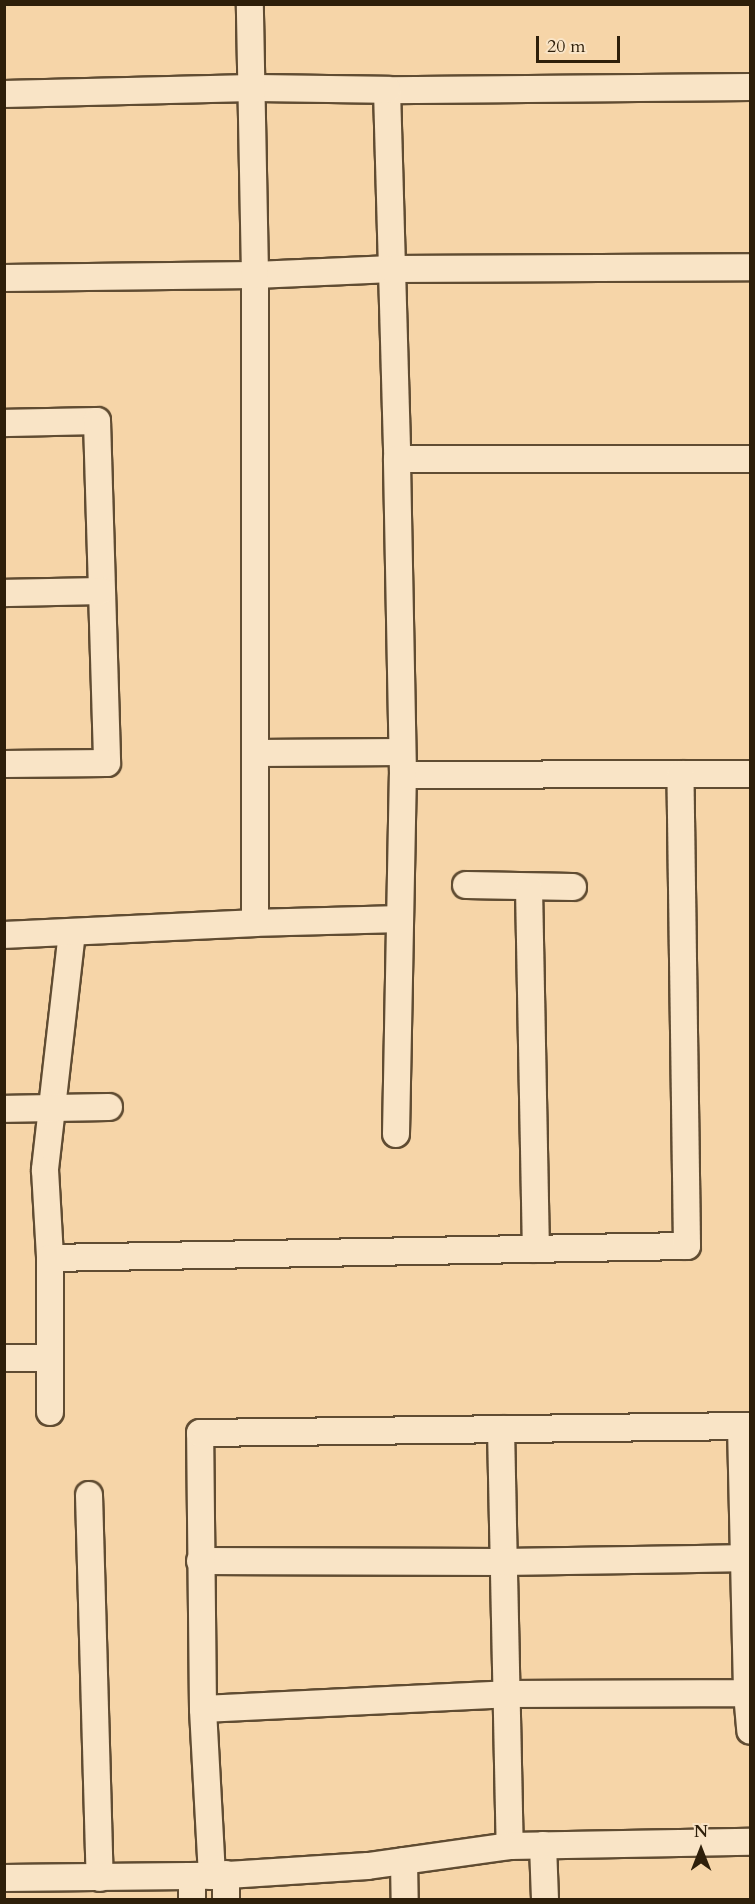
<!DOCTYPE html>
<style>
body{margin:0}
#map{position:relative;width:755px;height:1904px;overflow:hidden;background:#f6d5a8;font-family:Cardo,serif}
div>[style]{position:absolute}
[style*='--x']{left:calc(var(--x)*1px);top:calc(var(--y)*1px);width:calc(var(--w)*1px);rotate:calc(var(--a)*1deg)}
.roads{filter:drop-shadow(2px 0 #604c32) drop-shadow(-2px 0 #604c32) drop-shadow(0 2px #604c32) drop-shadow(0 -2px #604c32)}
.minor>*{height:26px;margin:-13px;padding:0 13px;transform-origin:13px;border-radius:13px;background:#f9e4c6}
span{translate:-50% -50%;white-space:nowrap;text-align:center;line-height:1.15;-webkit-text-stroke:6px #f9e4c6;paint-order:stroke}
.frame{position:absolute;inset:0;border:6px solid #2e1f0a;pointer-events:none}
.north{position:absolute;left:671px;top:1820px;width:60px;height:60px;-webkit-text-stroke:4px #f9e4c6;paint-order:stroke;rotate:0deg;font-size:16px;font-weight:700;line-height:24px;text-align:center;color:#2e1f0a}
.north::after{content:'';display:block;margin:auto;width:21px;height:27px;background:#2e1f0a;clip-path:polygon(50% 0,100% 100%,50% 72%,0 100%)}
.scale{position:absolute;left:536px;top:36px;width:84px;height:27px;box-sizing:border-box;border:3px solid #2e1f0a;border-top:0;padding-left:8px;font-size:18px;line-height:21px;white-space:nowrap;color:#2e1f0a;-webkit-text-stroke:4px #f9e4c6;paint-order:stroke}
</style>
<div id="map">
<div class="roads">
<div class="minor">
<i style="--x:750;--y:87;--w:363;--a:179.5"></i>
<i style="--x:387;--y:90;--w:369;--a:88.4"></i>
<i style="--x:397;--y:459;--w:353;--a:0"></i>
<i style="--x:4;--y:94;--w:248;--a:-1.4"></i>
<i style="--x:252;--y:88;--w:135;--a:0.8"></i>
<i style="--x:4;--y:278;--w:251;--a:-0.7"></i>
<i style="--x:255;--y:275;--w:137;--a:-2.5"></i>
<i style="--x:392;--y:269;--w:358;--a:-0.3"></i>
<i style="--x:4;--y:423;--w:93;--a:-1.2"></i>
<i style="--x:97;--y:421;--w:342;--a:88.3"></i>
<i style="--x:107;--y:763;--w:103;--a:179.4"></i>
<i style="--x:4;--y:593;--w:97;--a:-1.2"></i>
<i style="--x:257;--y:753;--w:145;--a:-0.4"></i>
<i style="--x:403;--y:775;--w:347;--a:-0.2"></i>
<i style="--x:466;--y:885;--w:107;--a:1.1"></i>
<i style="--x:529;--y:888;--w:361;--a:88.9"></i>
<i style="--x:255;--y:923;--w:143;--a:-1.6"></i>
<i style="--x:72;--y:932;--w:240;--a:96.5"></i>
<i style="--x:45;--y:1170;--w:88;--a:86.7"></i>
<i style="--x:50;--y:1258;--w:637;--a:-1.08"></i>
<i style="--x:687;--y:1246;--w:472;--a:-90.8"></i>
<i style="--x:4;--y:935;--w:251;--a:-2.7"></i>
<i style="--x:255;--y:923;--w:648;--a:-90"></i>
<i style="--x:255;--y:275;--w:271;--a:-91.1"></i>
<i style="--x:4;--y:1109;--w:105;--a:-1.1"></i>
<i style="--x:396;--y:1134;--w:359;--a:-88.9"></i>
<i style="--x:403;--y:775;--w:316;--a:-91.1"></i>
<i style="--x:50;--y:1258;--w:154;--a:90"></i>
<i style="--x:5;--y:1358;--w:45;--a:0"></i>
<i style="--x:741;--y:1426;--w:267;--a:88.7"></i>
<i style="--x:747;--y:1693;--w:38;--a:85"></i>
<i style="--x:501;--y:1429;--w:417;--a:88.8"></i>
<i style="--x:89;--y:1495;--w:383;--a:88.4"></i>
<i style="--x:200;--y:1561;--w:302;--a:0.2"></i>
<i style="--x:502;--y:1562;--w:248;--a:-0.9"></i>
<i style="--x:203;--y:1709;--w:304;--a:-2.8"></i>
<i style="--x:507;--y:1694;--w:240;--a:-0.2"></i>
<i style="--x:543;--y:1845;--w:55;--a:87.9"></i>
<i style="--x:404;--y:1861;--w:39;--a:89"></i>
<i style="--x:226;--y:1874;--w:26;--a:90"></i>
<i style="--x:192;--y:1876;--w:24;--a:90"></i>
<i style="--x:212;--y:1876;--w:167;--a:-93.1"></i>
<i style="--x:203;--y:1709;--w:276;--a:-90.6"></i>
<i style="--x:200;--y:1433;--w:550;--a:-0.73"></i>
<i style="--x:4;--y:1878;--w:208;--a:-0.6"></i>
<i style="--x:212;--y:1876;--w:156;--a:-3.7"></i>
<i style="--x:368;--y:1866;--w:143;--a:-8"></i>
<i style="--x:510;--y:1846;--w:240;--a:-1"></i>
</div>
</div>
<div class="frame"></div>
<div class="north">N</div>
<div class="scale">20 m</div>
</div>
